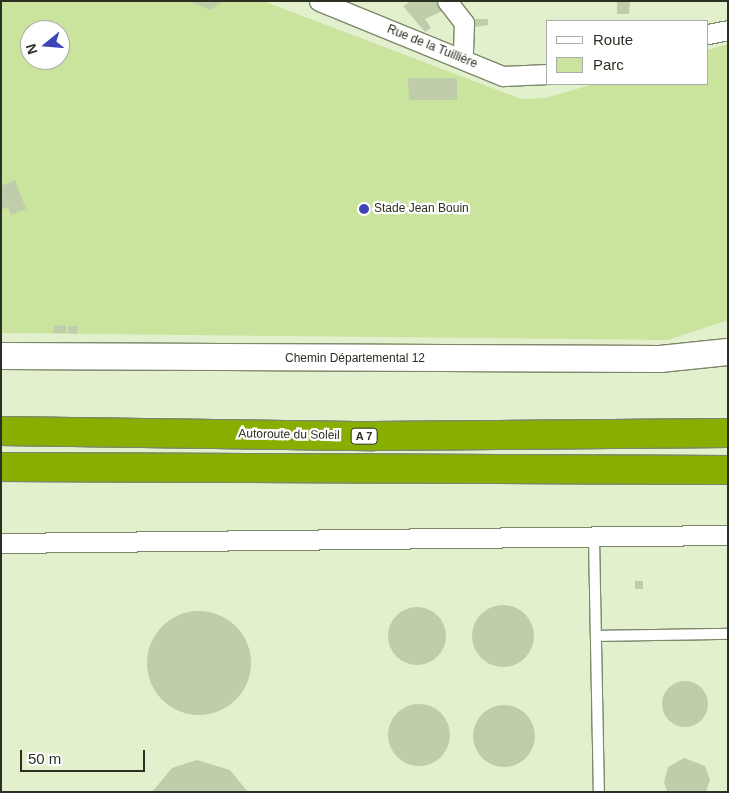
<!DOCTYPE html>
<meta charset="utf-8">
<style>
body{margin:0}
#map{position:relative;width:729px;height:793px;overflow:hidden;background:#e3f0ce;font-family:Arial,sans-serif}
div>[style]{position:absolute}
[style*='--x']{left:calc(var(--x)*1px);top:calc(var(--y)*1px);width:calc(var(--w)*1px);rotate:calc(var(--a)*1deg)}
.green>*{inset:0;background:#cae39d}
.building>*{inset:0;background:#c0cdab}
.round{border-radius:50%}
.roads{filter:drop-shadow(1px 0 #7c8869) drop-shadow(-1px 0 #7c8869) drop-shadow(0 1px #7c8869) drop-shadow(0 -1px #7c8869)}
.service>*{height:10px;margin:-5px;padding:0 5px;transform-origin:5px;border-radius:5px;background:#fff}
.minor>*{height:19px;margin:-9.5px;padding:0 9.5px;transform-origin:9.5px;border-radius:9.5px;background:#fff}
.secondary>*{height:26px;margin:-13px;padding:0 13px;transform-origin:13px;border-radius:13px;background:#fff}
.motorway>*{height:28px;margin:-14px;padding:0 14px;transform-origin:14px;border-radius:14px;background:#88af00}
.dots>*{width:14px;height:14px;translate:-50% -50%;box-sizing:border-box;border:2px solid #fff;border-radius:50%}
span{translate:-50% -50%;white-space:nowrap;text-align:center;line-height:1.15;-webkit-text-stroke:4.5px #fff;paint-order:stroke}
.shield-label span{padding:1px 4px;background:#fff;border:1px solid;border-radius:4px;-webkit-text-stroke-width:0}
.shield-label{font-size:11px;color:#2b3022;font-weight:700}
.street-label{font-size:12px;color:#2b3022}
.poi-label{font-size:12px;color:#2b3022}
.left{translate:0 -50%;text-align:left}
.frame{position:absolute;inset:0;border:2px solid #2b3022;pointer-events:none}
.legend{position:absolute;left:546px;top:20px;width:162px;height:65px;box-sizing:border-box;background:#fff;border:1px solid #aaaca7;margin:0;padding:6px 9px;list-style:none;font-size:15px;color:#2b3022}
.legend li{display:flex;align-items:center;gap:10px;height:25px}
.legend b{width:25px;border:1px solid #aaaca7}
.north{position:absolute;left:20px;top:20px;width:50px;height:50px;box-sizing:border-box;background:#fff;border:1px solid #aaaca7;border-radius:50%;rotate:253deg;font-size:14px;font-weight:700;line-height:20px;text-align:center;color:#2b3022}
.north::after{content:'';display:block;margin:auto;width:18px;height:22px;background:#3e45b9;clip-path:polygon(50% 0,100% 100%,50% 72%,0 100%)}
.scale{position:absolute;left:20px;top:750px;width:125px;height:22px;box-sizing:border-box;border:2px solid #2b3022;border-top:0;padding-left:6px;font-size:15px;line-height:18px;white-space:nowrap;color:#2b3022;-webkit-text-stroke:4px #fff;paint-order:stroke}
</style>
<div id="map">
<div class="green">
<i style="clip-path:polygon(evenodd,1px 1px,263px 1px,521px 99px,545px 98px,594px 84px,708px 84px,708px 50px,728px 44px,728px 320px,668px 340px,1px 333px,1px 1px,30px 30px,60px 30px,60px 60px,30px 60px,30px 30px)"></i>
</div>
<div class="building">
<i style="clip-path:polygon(188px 1px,223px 1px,211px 10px)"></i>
<i style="clip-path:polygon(411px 1px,439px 1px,445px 10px,425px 19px,431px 28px,425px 32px,403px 6px)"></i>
<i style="clip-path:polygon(617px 1px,630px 1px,629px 14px,617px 14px)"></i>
<i style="clip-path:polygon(468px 19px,488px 19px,488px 25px,474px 27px)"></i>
<i style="clip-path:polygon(408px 78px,457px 78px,457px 100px,409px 100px)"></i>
<i style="clip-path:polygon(15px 180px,26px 209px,11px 215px,8px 207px,1px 210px,1px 186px)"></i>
<i style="clip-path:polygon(54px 325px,66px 326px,66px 333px,53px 333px)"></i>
<i style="clip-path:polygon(68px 326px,78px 326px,77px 334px,68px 333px)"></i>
<i style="clip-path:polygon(635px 581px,643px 581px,643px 589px,635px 589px)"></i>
<i class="round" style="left:472px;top:605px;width:62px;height:62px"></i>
<i class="round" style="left:388px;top:607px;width:58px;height:58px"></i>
<i class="round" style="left:147px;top:611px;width:104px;height:104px"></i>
<i class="round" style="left:662px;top:681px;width:46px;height:46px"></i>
<i class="round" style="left:388px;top:704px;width:62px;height:62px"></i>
<i class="round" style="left:473px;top:705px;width:62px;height:62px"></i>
<i style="clip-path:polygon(684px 758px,705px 766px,710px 780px,706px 792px,667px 792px,664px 782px,668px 767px)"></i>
<i style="clip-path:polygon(197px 760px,230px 770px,248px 792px,152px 792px,172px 768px)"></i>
</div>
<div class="roads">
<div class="service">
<i style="--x:594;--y:538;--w:254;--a:88.9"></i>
<i style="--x:597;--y:636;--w:131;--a:-0.9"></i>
</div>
<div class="minor">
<i style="--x:319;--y:1;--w:199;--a:22.2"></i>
<i style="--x:503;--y:76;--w:45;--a:-2.5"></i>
<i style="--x:447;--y:1;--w:28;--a:52"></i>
<i style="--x:464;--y:23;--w:35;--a:92"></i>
<i style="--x:708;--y:34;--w:20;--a:-11"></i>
<i style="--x:1;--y:543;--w:727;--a:-0.63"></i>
</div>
<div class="secondary">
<i style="--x:1;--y:356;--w:659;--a:0.26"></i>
<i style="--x:660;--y:359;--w:68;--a:-5.9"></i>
</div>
<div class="motorway">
<i style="--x:1;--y:431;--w:372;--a:0.8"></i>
<i style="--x:373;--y:436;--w:355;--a:-0.5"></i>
<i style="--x:1;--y:467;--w:727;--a:0.24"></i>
</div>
</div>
<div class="dots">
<i style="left:364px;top:209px;background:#3e45b9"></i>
</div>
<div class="shield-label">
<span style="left:364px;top:436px">A 7</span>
</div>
<div class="street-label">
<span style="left:432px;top:47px;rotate:22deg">Rue de la Tuillière</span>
<span style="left:355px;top:359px">Chemin Départemental 12</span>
<span style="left:289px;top:435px;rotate:1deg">Autoroute du Soleil</span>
</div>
<div class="poi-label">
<span class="left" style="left:374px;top:209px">Stade Jean Bouin</span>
</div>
<div class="frame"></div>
<ul class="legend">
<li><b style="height:6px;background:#fff"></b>Route</li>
<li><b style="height:14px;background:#cae39d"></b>Parc</li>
</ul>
<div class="north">N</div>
<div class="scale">50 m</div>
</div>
